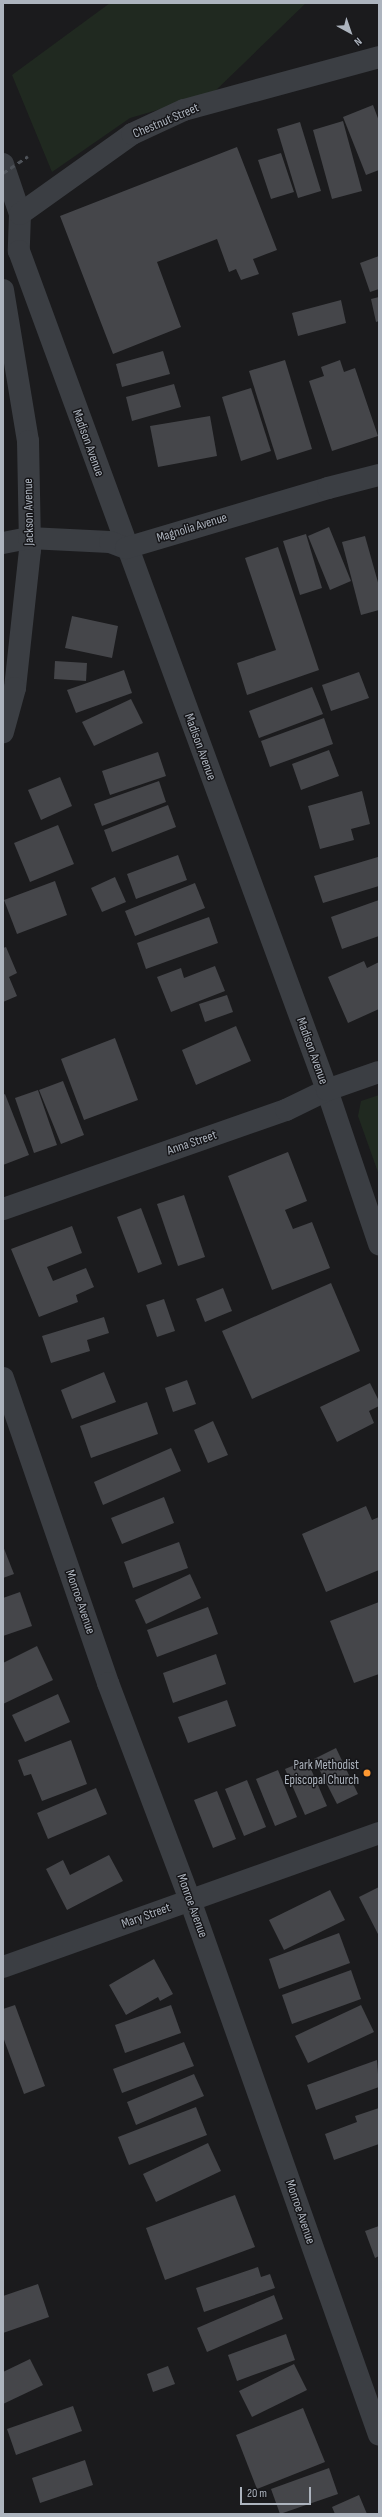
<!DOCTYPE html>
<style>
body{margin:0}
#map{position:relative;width:382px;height:2517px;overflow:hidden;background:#1b1b1d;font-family:"Sofia Sans Condensed",sans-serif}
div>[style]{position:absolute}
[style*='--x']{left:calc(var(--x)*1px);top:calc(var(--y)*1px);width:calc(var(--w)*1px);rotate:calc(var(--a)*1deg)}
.green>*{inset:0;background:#202920}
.building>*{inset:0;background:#45464a}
.minor>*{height:22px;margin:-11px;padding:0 11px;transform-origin:11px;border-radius:11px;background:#3b3e43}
.rail>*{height:3px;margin-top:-1.5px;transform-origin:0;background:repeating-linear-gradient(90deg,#4e5258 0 5px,transparent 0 9px)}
.dots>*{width:11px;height:11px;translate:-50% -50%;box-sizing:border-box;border:2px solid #161619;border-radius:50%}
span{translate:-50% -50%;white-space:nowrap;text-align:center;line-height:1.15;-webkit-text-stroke:3px #161619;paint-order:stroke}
.street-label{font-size:13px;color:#adb4be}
.poi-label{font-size:13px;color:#adb4be}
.right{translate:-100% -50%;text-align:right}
.frame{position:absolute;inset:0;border:4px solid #adb4be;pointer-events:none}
.north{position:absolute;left:330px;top:12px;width:40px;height:40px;-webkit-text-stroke:3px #161619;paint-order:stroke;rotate:140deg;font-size:11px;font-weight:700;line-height:16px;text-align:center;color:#adb4be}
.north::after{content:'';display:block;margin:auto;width:14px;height:18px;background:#adb4be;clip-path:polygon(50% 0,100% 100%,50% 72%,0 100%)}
.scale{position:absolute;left:240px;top:2487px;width:71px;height:18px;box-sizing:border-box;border:2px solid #adb4be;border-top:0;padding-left:5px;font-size:12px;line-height:14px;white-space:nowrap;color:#adb4be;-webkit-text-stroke:3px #161619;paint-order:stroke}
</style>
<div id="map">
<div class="green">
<i style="clip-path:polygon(110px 3px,306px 3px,212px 94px,130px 118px,52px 172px,12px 75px)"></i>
<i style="clip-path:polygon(379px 1095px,379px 1175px,358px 1116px,361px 1101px)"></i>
</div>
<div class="building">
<i style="clip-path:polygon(373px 105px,379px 121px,379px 170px,366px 175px,343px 117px)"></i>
<i style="clip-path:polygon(343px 121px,362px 191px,332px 199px,313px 130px)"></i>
<i style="clip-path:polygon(300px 122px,321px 191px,298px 198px,277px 129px)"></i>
<i style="clip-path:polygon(237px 147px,277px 250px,253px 259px,259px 274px,241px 280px,236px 269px,229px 272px,217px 239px,157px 262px,181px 327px,113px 354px,60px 216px)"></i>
<i style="clip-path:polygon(281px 153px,294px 192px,271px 199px,258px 160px)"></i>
<i style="clip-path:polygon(379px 256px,379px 289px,370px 292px,360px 263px)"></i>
<i style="clip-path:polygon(379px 297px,379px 321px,376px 322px,371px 299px)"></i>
<i style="clip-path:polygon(341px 300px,346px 323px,298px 336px,292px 313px)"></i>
<i style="clip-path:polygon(163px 351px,170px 374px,122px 387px,116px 364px)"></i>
<i style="clip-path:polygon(285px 360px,312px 449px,277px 460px,249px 371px)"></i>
<i style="clip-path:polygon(340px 360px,344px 372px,355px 368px,378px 436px,332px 451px,309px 381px,324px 376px,321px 367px)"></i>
<i style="clip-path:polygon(174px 384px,181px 407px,132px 421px,126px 397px)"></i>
<i style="clip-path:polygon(251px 388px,271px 451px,241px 461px,222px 397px)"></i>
<i style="clip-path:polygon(210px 416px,217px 456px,158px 467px,150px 426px)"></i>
<i style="clip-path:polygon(329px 527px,351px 581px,330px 590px,308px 536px)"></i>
<i style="clip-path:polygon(306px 534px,322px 588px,300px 595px,283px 541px)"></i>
<i style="clip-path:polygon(365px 536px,379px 586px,379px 610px,361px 615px,342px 542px)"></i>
<i style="clip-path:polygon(278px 547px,319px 670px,247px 695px,237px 663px,276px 650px,245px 558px)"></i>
<i style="clip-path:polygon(72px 616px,118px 626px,112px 658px,65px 648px)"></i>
<i style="clip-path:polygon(55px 661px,87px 663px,86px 681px,54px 679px)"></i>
<i style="clip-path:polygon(124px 670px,132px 693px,76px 713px,67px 690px)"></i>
<i style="clip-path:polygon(359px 672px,369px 698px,331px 711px,322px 685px)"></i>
<i style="clip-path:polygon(312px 687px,323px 714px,259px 738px,249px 711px)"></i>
<i style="clip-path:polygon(131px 699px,143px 723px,94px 746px,82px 722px)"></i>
<i style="clip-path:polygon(324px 718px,333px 744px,270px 767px,261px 741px)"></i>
<i style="clip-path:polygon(329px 750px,339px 776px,301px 790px,292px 764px)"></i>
<i style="clip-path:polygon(158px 752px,166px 776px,110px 795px,102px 771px)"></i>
<i style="clip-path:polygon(60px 777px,72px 806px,41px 820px,28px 790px)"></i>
<i style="clip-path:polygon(159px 781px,166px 802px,102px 826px,94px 804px)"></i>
<i style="clip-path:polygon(362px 791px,370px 824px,351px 829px,354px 840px,320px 849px,308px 806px)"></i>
<i style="clip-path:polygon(168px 805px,176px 827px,112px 852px,104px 830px)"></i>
<i style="clip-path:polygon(58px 825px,74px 864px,30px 882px,14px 843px)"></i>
<i style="clip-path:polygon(178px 855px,187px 880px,136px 899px,127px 874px)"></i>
<i style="clip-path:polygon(378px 857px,379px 886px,323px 903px,314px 876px)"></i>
<i style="clip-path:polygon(115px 877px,126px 902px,102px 912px,91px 888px)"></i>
<i style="clip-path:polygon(55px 881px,67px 915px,17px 934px,4px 900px)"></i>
<i style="clip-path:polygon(195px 883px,205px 908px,135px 936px,125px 911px)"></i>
<i style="clip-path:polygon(379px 900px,379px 936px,342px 949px,331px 917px)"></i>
<i style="clip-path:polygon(209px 917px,218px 943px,146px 969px,137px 943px)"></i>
<i style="clip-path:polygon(6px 947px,17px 973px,9px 977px,17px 996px,3px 1002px,3px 948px)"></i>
<i style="clip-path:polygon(364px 961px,367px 968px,379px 962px,379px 1009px,348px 1023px,328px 977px)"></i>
<i style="clip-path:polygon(215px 966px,225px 991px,171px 1012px,157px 977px,181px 968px,184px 978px)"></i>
<i style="clip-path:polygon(227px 995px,233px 1012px,205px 1022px,199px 1004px)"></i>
<i style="clip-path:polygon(236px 1026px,251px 1061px,196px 1085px,182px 1050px)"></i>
<i style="clip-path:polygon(115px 1038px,138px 1100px,84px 1120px,61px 1059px)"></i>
<i style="clip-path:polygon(63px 1081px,84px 1135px,61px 1144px,39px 1090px)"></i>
<i style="clip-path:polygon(38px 1090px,57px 1145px,34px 1153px,15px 1098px)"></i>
<i style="clip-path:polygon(5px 1094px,29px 1155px,3px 1165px,3px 1095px)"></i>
<i style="clip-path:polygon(288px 1152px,307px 1201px,285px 1210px,293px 1229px,312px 1222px,330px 1268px,272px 1290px,228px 1176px)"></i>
<i style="clip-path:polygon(184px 1195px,205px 1257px,178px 1266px,157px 1204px)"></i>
<i style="clip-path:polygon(141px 1208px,162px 1264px,138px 1273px,117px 1217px)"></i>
<i style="clip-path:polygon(72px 1226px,82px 1253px,47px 1267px,53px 1281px,86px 1268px,94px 1287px,76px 1295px,78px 1302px,39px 1317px,11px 1249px)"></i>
<i style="clip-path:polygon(331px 1283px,360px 1351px,252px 1399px,222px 1331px)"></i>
<i style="clip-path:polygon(223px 1288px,232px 1311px,205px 1322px,196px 1299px)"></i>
<i style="clip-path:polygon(164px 1299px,175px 1331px,157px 1337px,146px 1305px)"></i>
<i style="clip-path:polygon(104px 1317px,109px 1333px,87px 1340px,90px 1351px,51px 1363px,42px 1336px)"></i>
<i style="clip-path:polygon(104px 1372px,116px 1402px,72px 1419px,61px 1390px)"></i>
<i style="clip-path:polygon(187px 1380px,196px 1404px,173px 1412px,165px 1388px)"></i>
<i style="clip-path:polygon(370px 1383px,379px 1401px,379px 1406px,369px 1411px,374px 1423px,337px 1442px,320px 1407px)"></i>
<i style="clip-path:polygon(147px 1402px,158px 1434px,91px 1458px,80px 1426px)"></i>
<i style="clip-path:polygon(213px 1421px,228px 1455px,208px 1463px,194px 1430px)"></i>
<i style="clip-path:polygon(171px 1448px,181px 1471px,103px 1505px,94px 1482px)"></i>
<i style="clip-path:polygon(164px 1497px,174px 1523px,122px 1544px,111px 1518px)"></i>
<i style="clip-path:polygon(366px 1506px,372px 1520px,379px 1517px,379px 1570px,326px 1592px,302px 1534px)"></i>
<i style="clip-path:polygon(179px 1542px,188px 1568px,133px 1588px,124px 1562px)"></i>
<i style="clip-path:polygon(3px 1546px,14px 1574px,3px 1578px)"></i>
<i style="clip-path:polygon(190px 1574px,201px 1598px,146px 1624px,135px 1600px)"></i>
<i style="clip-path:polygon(20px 1592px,32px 1626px,3px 1636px,3px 1598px)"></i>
<i style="clip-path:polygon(379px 1602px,379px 1674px,354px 1683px,330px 1621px)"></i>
<i style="clip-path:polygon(208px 1607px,218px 1634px,157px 1657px,147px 1630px)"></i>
<i style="clip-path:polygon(37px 1646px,53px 1680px,3px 1704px,3px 1663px)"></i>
<i style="clip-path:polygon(216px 1654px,226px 1684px,173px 1703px,163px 1673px)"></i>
<i style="clip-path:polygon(58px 1694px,70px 1722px,25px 1742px,12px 1715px)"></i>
<i style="clip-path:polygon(227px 1700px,236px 1726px,188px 1743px,178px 1717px)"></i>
<i style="clip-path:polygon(71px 1740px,87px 1784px,42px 1801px,31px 1774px,24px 1776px,18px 1760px)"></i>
<i style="clip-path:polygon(336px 1748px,358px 1794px,337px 1804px,314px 1759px)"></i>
<i style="clip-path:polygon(307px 1760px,327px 1806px,305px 1815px,285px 1769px)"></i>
<i style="clip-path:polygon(278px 1770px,297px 1817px,275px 1826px,256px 1779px)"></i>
<i style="clip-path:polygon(247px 1780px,266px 1827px,244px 1836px,225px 1789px)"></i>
<i style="clip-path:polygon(96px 1788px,107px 1814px,48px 1839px,37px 1813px)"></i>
<i style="clip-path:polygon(217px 1791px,236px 1839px,213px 1848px,194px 1800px)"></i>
<i style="clip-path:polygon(109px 1855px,123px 1881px,67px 1910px,46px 1869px,63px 1860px,70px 1875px)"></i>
<i style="clip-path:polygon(379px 1887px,379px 1936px,359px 1897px)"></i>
<i style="clip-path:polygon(330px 1890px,345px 1920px,284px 1950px,269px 1920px)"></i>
<i style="clip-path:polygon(339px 1933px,350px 1963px,279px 1989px,269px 1959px)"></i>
<i style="clip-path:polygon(154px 1959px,173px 1994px,160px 2001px,158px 1997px,126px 2015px,109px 1985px)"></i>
<i style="clip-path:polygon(351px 1970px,361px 1999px,292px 2024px,282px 1995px)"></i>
<i style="clip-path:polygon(15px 2005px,45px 2086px,24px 2094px,3px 2037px,3px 2009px)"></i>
<i style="clip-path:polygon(171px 2005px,181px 2033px,125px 2053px,115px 2025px)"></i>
<i style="clip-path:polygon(361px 2005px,374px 2032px,308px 2063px,295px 2036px)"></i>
<i style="clip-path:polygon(184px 2042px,194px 2066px,122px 2093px,113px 2069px)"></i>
<i style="clip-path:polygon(377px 2060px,379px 2087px,316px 2110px,307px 2085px)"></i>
<i style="clip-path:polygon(194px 2074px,204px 2096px,136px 2125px,127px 2102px)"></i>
<i style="clip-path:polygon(196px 2107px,207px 2135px,129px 2165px,118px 2137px)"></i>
<i style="clip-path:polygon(379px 2108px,379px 2144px,334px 2160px,325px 2134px,357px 2122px,355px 2116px)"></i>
<i style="clip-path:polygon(208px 2143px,221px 2171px,156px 2202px,143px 2174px)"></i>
<i style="clip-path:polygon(235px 2195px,255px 2247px,165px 2280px,146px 2228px)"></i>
<i style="clip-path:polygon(379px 2226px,379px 2256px,375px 2258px,365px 2231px)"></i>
<i style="clip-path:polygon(258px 2267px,261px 2277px,270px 2274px,275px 2288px,204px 2312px,196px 2288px)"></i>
<i style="clip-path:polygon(38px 2284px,49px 2317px,3px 2333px,3px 2296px)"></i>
<i style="clip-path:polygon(274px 2295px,283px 2319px,207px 2352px,197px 2328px)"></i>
<i style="clip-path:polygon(286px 2334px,295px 2360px,237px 2381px,228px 2355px)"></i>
<i style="clip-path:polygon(30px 2359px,43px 2385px,3px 2404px,3px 2372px)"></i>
<i style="clip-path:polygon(294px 2364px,307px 2390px,252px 2417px,239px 2391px)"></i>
<i style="clip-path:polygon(168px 2366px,175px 2384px,153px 2392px,147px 2374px)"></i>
<i style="clip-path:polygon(73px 2406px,82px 2431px,16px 2455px,7px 2429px)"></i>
<i style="clip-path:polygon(303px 2408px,325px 2462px,257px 2489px,236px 2435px)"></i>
<i style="clip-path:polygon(85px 2460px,93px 2485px,40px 2503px,32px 2478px)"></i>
<i style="clip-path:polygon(329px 2468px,338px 2494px,280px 2514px,271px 2489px)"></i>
<i style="clip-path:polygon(359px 2495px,367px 2514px,335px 2514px,332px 2507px)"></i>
</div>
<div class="minor">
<i style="--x:3;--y:164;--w:53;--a:71.2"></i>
<i style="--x:20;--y:214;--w:37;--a:92"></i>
<i style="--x:19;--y:251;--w:894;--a:69.84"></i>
<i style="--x:327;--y:1090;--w:163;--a:71.3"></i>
<i style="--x:20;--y:214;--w:138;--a:-35.5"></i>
<i style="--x:132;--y:134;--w:57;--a:-24.8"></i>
<i style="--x:184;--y:110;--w:202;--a:-15.2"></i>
<i style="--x:3;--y:290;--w:153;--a:80.6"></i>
<i style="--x:28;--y:441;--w:109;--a:88.9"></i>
<i style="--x:30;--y:550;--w:139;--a:96.2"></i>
<i style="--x:15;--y:688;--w:46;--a:105.3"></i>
<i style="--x:3;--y:543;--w:26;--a:-11"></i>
<i style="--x:29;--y:538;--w:81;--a:2.8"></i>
<i style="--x:110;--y:542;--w:17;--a:21"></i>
<i style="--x:126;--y:548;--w:211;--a:-16.5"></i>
<i style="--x:328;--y:488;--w:53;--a:-14.3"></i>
<i style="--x:3;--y:1209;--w:300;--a:-19.3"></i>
<i style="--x:286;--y:1110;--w:46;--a:-26"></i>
<i style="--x:327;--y:1090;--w:55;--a:-19.1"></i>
<i style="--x:3;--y:1378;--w:323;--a:71"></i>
<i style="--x:108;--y:1683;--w:232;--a:69.3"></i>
<i style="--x:190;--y:1900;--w:567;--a:70.54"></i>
<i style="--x:3;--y:1967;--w:399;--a:-19.6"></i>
</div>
<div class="rail">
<i style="--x:3;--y:173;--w:30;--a:-34"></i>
</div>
<div class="dots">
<i style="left:367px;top:1773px;background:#ff9931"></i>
</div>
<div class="street-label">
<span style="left:166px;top:121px;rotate:-23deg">Chestnut Street</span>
<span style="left:88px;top:443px;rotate:70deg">Madison Avenue</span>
<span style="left:29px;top:512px;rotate:-91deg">Jackson Avenue</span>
<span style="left:192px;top:528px;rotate:-17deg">Magnolia Avenue</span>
<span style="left:200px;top:747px;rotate:70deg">Madison Avenue</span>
<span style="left:312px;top:1051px;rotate:70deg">Madison Avenue</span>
<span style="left:192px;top:1143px;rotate:-19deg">Anna Street</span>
<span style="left:80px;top:1602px;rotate:71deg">Monroe Avenue</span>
<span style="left:192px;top:1906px;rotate:70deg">Monroe Avenue</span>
<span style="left:146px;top:1916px;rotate:-20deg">Mary Street</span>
<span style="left:300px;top:2212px;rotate:71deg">Monroe Avenue</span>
</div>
<div class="poi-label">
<span class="right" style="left:359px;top:1773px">Park Methodist<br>Episcopal Church</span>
</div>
<div class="frame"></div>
<div class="north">N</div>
<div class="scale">20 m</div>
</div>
